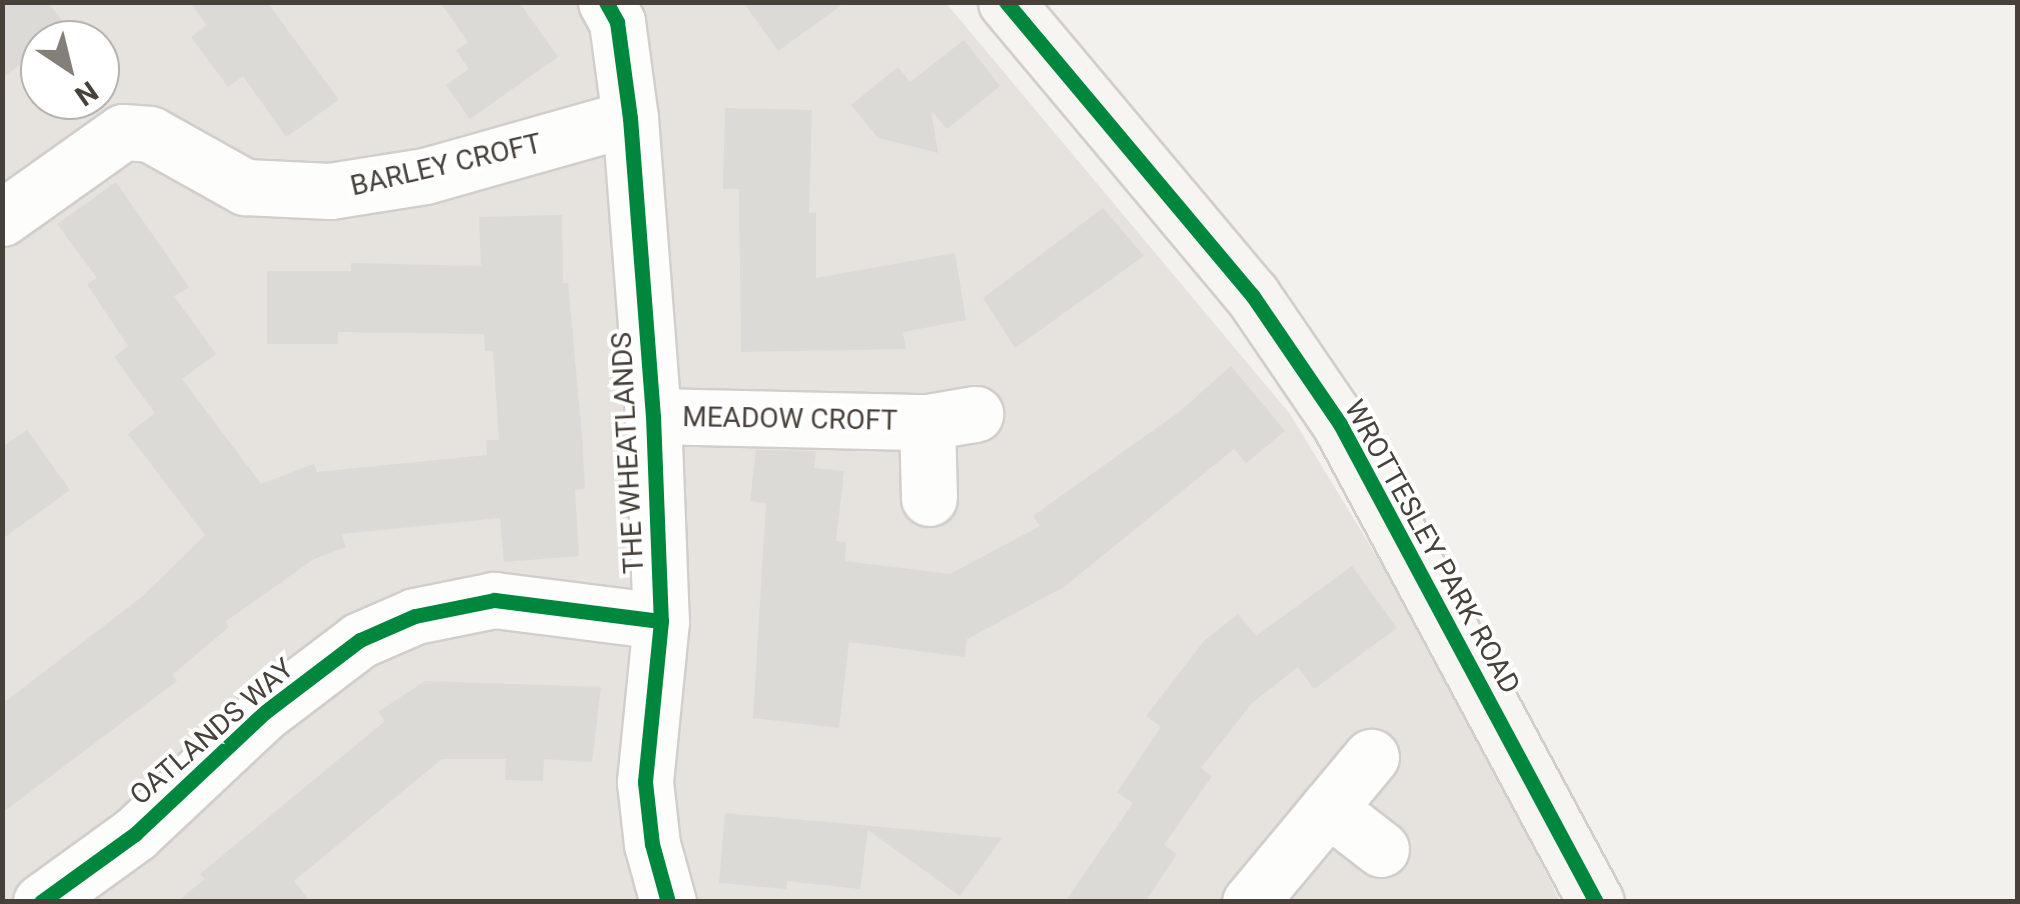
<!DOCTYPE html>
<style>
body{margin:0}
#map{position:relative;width:2020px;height:904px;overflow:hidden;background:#f3f1ee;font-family:Roboto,sans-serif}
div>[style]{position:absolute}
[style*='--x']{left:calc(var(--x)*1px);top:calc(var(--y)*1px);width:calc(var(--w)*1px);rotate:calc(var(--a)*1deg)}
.residential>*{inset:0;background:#e6e2dd}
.building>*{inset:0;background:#dcdad7}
.roads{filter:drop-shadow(2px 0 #d1cecb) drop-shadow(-2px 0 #d1cecb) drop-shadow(0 2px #d1cecb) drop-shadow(0 -2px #d1cecb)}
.street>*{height:55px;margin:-27.5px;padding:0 27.5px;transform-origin:27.5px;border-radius:27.5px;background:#fdfdfc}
.secondary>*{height:55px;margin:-27.5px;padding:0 27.5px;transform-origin:27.5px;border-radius:27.5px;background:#f7f5f1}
.cycleway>*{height:15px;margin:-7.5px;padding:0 7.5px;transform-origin:7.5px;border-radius:7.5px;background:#00873e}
span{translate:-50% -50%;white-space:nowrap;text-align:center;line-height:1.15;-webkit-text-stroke:8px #fff;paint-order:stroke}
.street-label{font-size:28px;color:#48413a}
.frame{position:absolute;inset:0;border:5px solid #48413a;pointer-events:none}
.north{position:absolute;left:20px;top:20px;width:100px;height:100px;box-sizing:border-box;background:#fff;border:2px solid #b6b3b0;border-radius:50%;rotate:145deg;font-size:28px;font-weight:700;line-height:40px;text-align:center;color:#48413a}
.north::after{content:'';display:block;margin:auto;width:35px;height:45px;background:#847f79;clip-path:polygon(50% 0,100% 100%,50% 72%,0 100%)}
</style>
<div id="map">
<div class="residential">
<i style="clip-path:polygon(evenodd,2px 3px,946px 3px,1290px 414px,1428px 641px,1560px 901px,3px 901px,2px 3px,40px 40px,100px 40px,100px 100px,40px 100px,40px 40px)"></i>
</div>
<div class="building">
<i style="clip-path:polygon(2px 2px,48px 2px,68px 29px,40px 40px,40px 50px,2px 78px)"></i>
<i style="clip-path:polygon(189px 2px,267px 2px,339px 100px,286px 137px,243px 76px,228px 87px,191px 37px,207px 25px)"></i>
<i style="clip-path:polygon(440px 2px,519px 2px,558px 57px,470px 119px,446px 85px,469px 69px,456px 50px,468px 42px)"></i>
<i style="clip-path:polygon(743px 2px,846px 2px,778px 51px)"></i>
<i style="clip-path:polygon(964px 40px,1000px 86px,947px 129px,931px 110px,938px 153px,878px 138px,851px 105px,898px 67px,910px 82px)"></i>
<i style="clip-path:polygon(725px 108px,812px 110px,809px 213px,816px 213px,816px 278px,955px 253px,966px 320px,903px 332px,906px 349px,741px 352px,739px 189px,723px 189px)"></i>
<i style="clip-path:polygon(116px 182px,189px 287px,174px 296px,216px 354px,182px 379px,261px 484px,314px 464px,317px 472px,487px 455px,486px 440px,499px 440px,493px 351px,485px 351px,484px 334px,338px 332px,338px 344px,267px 344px,267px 271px,351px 271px,351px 263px,481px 266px,479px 217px,562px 215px,563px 283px,568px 283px,582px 436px,585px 489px,575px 490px,579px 556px,504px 562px,500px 518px,341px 534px,346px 547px,314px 559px,225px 622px,229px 627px,172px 675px,177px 681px,2px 813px,2px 704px,143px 596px,205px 535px,128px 434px,155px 413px,114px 357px,128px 346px,87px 284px,97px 278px,57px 224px)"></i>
<i style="clip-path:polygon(1103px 208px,1144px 256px,1015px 348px,983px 298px)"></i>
<i style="clip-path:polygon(1231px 366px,1285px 431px,1246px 463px,1234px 449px,1064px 587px,967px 639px,965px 657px,849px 642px,839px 728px,753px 718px,766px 503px,750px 501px,756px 450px,816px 451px,814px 468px,844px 471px,836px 541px,846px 542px,845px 561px,950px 574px,1040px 526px,1033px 516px,1179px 412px)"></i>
<i style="clip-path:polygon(27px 430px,70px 490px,2px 539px,2px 447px)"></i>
<i style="clip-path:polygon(1352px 566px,1397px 628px,1314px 689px,1298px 667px,1252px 703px,1201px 768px,1212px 776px,1164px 845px,1177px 854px,1145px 902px,1065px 902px,1133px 803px,1117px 792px,1161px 727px,1146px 716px,1204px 641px,1238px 614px,1256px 636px)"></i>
<i style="clip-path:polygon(425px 681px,601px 687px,592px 762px,544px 759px,543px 781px,505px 780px,506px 759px,442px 759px,294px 881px,311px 902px,176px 902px,205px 879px,200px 874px,385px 721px,378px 712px)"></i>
<i style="clip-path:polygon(725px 813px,861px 825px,1002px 838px,960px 896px,868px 830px,860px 889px,787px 881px,786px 889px,719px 883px)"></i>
</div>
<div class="roads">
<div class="street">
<i style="--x:606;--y:2;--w:23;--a:61"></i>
<i style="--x:617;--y:22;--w:97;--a:82.3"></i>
<i style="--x:630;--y:118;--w:299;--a:85.6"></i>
<i style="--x:653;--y:416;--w:205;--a:87.8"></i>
<i style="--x:661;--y:621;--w:162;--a:95.7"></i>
<i style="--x:645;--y:782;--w:62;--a:83.6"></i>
<i style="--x:652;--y:844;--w:60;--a:74.6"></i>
<i style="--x:2;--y:218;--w:148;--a:-35.4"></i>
<i style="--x:123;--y:132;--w:27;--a:4"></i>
<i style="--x:150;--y:134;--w:109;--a:29.2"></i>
<i style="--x:245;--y:187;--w:85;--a:2.7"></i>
<i style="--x:330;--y:191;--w:96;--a:-9"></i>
<i style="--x:425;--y:176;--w:213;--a:-15.8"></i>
<i style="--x:653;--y:416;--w:274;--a:1.3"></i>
<i style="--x:927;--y:422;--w:49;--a:-9.5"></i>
<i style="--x:927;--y:422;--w:76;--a:88.5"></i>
<i style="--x:1328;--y:808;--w:67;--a:37.7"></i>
<i style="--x:41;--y:902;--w:116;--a:-35.9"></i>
<i style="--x:135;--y:834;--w:178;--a:-43.2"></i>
<i style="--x:265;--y:712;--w:119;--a:-37.2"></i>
<i style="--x:360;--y:640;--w:60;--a:-23.6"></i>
<i style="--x:415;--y:616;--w:81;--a:-11.4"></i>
<i style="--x:494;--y:600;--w:168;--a:7.2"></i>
<i style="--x:1250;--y:902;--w:189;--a:-50.2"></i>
</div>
<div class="secondary">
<i style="--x:1006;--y:2;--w:383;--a:50"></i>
<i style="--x:1252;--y:295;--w:156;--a:55.7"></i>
<i style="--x:1340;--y:424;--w:542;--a:61.83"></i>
</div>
</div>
<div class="cycleway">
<i style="--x:606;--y:2;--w:23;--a:61"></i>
<i style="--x:617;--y:22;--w:97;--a:82.3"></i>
<i style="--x:630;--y:118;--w:299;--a:85.6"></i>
<i style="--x:653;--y:416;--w:205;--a:87.8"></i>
<i style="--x:661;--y:621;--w:162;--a:95.7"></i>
<i style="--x:645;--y:782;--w:62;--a:83.6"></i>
<i style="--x:652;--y:844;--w:60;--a:74.6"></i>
<i style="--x:1006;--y:2;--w:383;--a:50"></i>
<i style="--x:1252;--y:295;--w:156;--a:55.7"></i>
<i style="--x:1340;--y:424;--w:542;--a:61.83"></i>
<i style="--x:41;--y:902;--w:116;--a:-35.9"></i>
<i style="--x:135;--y:834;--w:178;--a:-43.2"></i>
<i style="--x:265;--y:712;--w:119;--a:-37.2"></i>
<i style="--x:360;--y:640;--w:60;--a:-23.6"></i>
<i style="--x:415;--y:616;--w:81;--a:-11.4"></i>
<i style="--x:494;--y:600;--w:168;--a:7.2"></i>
</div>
<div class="street-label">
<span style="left:446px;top:165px;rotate:-13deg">BARLEY CROFT</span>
<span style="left:790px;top:419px;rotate:1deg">MEADOW CROFT</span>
<span style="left:628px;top:453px;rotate:-93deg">THE WHEATLANDS</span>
<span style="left:1432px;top:547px;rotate:61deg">WROTTESLEY PARK ROAD</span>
<span style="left:212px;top:732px;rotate:-41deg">OATLANDS WAY</span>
</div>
<div class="frame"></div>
<div class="north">N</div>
</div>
